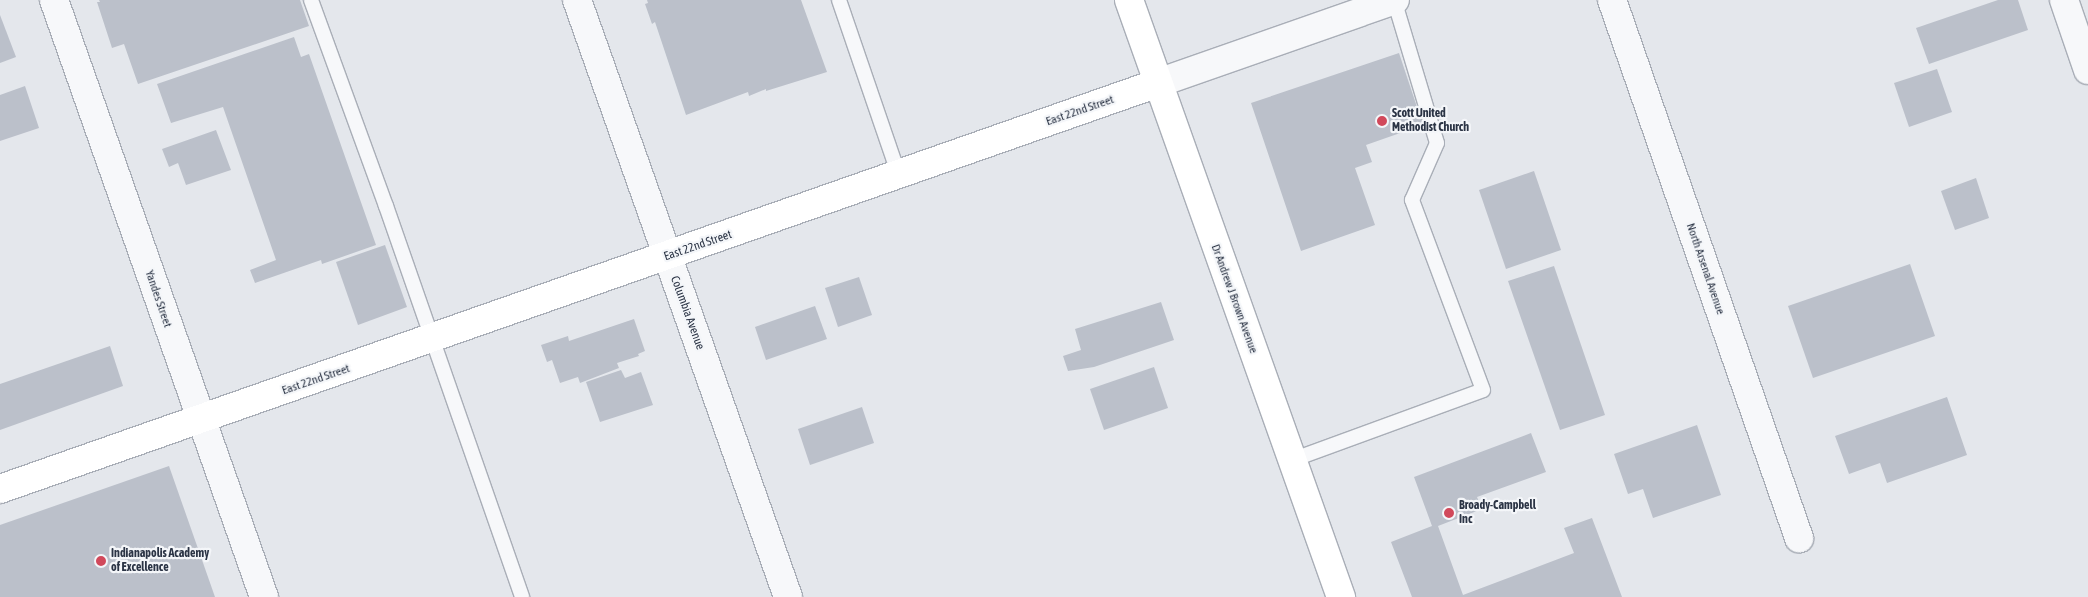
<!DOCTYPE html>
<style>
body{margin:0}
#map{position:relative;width:2088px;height:597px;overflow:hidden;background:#e4e7ec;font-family:"Asap Condensed",sans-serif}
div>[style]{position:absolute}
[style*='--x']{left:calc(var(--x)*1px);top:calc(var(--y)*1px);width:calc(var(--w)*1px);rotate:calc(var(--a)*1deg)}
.building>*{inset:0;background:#bbc0ca}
.roads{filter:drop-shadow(1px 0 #a9aeb7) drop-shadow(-1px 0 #a9aeb7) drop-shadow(0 1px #a9aeb7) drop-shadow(0 -1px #a9aeb7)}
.lane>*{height:14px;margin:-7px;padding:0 7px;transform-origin:7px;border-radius:7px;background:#f7f8fa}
.street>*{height:28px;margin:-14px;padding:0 14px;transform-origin:14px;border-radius:14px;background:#f7f8fa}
.secondary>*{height:28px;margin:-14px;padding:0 14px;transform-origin:14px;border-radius:14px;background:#fff}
.dots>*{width:14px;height:14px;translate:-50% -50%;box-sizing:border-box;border:2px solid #f4f6f9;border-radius:50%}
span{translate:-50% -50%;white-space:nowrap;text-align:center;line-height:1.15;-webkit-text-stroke:4.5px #f4f6f9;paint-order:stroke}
.street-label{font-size:12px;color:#2b3445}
.poi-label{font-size:12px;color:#2b3445;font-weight:700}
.left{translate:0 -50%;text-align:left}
</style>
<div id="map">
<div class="building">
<i style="clip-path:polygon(99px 0,300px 0,309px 26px,138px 84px,124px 44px,112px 48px,97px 2px,100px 2px)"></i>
<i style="clip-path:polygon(647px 0,801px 0,827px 72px,766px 91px,766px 89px,749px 96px,748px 92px,686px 115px,655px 22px,652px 24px,645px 4px,648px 3px)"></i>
<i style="clip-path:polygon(1998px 0,2018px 0,2028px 30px,1929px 64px,1916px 28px)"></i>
<i style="clip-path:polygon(0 15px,16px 57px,0 63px)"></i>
<i style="clip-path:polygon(294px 37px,301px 57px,309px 54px,376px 245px,322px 264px,321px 260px,255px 283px,250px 270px,276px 260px,223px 107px,171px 123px,157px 84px)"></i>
<i style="clip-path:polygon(1399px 53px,1423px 125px,1366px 145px,1372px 162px,1355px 168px,1375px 225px,1301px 251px,1251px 103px)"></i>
<i style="clip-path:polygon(1937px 69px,1952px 112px,1909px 127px,1894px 83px)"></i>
<i style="clip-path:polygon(25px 86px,39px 128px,0 141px,0 95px)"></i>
<i style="clip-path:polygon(216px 130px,231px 170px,186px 185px,178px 163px,169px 167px,162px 149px)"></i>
<i style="clip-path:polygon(1534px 171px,1561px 250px,1506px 269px,1479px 190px)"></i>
<i style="clip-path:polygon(1976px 178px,1989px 218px,1955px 230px,1941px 191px)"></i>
<i style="clip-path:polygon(385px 245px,407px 307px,358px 325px,336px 262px)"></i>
<i style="clip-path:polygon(1910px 264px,1935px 336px,1813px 378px,1788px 306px)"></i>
<i style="clip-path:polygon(1554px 266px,1605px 415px,1560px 430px,1508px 281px)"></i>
<i style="clip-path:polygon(859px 277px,872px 315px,838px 327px,825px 288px)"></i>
<i style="clip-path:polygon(1161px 302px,1174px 340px,1094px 367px,1068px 371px,1063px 356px,1081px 350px,1075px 329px)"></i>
<i style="clip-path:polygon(815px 306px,827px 339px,766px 360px,755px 327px)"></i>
<i style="clip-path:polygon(634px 319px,645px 351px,638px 354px,639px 356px,617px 363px,619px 368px,580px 383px,578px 377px,560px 383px,552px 360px,547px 362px,541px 345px,568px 336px,569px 341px)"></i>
<i style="clip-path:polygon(110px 346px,123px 386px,0 430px,0 384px)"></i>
<i style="clip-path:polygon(1154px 367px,1168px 408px,1104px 430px,1090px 389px)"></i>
<i style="clip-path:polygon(621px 370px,625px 378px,641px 372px,653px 405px,600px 422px,586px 382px)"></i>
<i style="clip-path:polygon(1947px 397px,1967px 455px,1887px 483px,1880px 463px,1849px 474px,1835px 436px)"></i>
<i style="clip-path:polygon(862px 407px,874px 443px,810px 465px,798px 429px)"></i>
<i style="clip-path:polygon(1697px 425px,1721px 495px,1653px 518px,1643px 489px,1628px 494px,1614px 454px)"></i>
<i style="clip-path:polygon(1531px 433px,1546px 472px,1477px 497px,1482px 509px,1438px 526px,1463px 595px,1574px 553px,1564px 528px,1592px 518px,1622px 597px,1412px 597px,1391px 542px,1432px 526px,1414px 477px)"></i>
<i style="clip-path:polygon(169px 466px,215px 597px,0 597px,0 525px)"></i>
</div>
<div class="roads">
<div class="lane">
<i style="--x:311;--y:0;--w:219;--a:70"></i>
<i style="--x:386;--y:206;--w:414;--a:70.8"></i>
<i style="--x:839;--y:0;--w:185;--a:71.1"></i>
<i style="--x:1292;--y:460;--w:203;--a:-20.1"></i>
<i style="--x:1483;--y:390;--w:203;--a:-110.5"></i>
<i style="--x:1412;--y:200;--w:62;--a:-66.3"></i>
<i style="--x:1437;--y:143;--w:149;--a:-106.7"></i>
</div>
<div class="street">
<i style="--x:54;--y:0;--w:633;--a:70.62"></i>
<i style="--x:577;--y:0;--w:633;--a:70.53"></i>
<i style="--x:1612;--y:0;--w:570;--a:70.83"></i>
<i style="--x:2064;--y:0;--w:74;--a:71.1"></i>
<i style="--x:1158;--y:83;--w:251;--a:-19.3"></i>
</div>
<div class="secondary">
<i style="--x:1129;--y:0;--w:634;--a:70.45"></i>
<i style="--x:0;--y:489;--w:1227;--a:-19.32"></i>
</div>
</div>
<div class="dots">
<i style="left:1382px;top:121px;background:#d1495b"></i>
<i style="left:1449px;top:513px;background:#d1495b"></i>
<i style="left:101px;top:561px;background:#d1495b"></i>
</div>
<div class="street-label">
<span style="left:1080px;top:111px;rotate:-19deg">East 22nd Street</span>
<span style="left:698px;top:246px;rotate:-19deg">East 22nd Street</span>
<span style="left:1705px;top:269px;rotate:71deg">North Arsenal Avenue</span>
<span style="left:158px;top:299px;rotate:71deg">Yandes Street</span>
<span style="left:1234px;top:299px;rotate:70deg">Dr Andrew J Brown Avenue</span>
<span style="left:687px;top:313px;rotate:70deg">Columbia Avenue</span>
<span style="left:316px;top:380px;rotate:-19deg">East 22nd Street</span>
</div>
<div class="poi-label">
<span class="left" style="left:1392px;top:121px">Scott United<br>Methodist Church</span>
<span class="left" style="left:1459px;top:513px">Broady-Campbell<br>Inc</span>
<span class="left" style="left:111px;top:561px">Indianapolis Academy<br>of Excellence</span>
</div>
</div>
